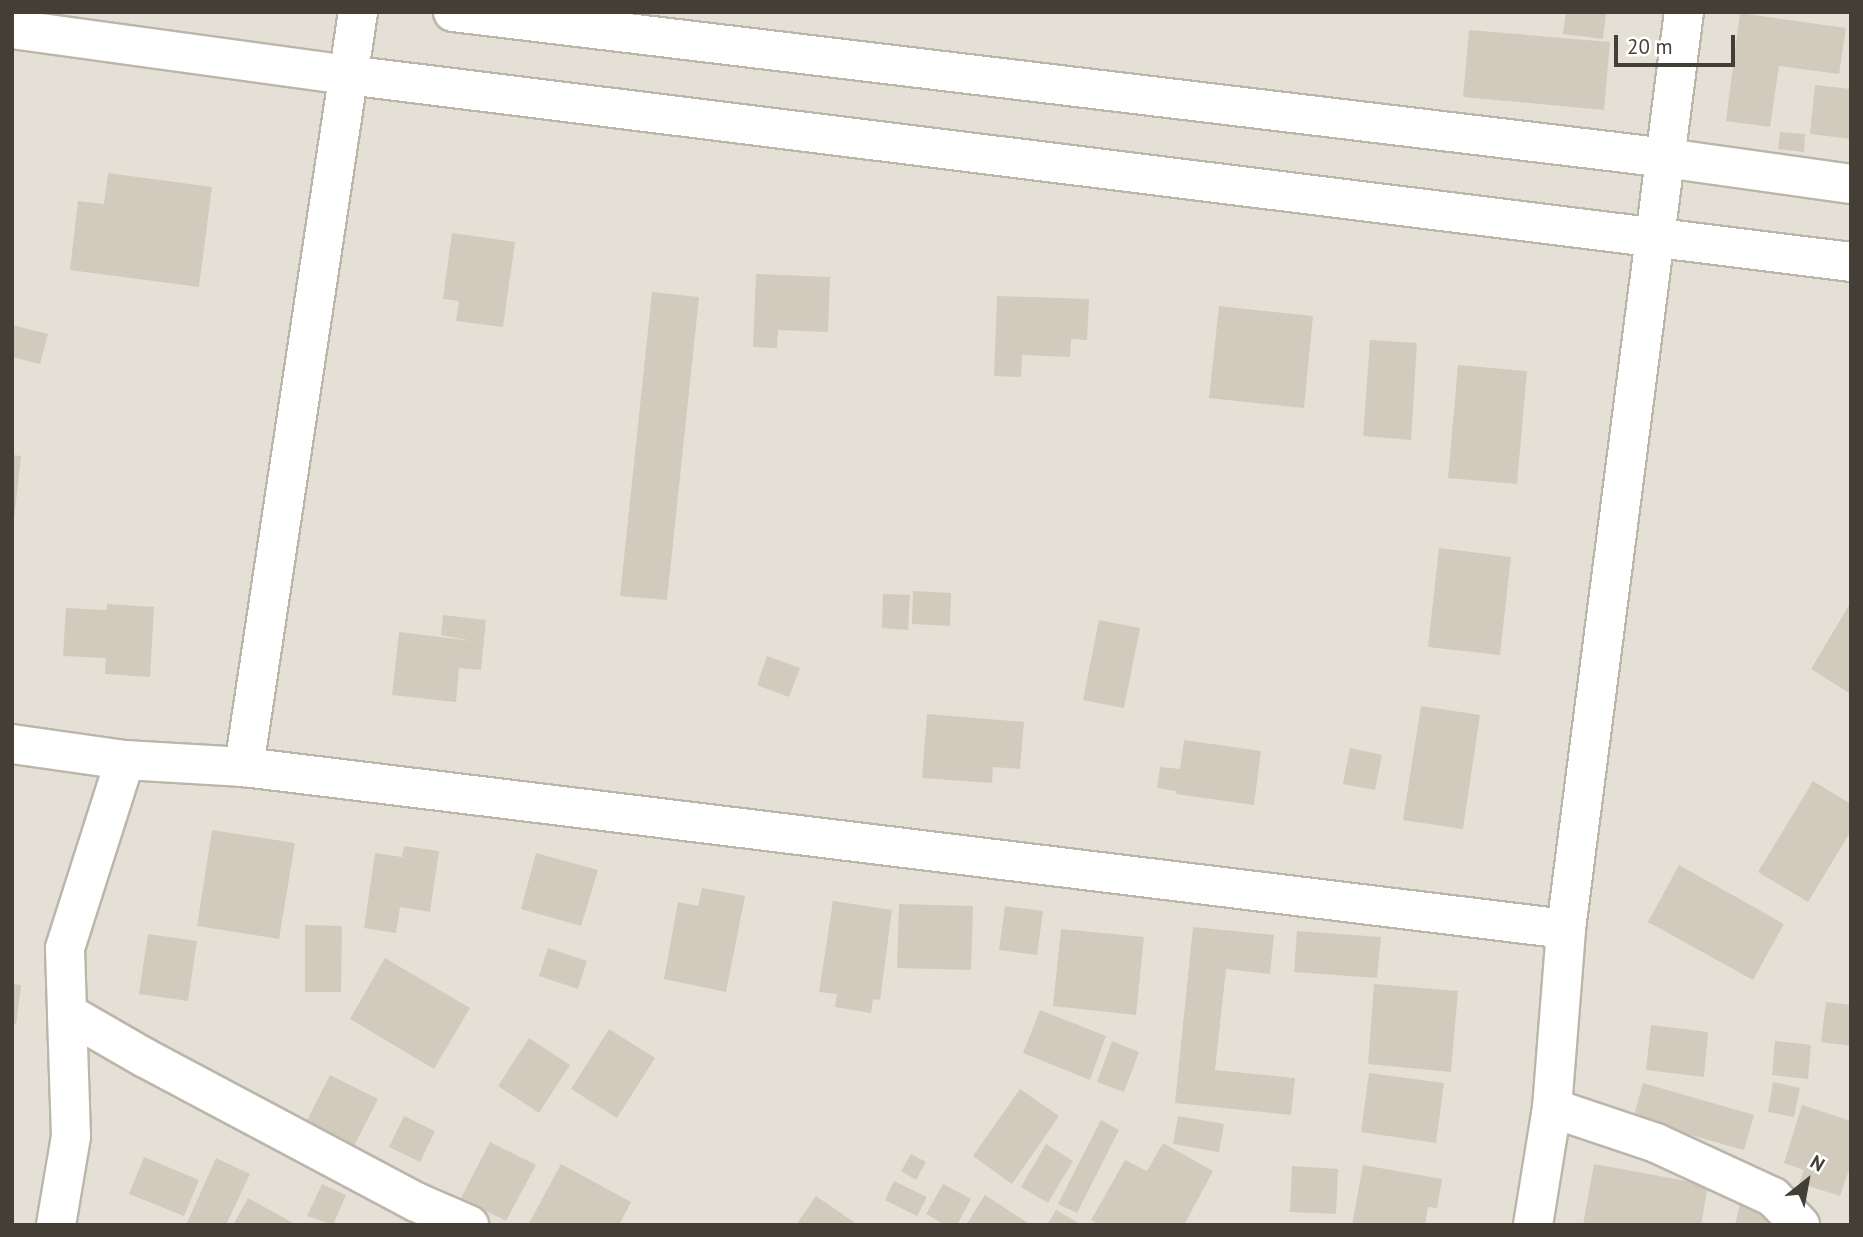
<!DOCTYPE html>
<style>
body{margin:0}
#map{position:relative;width:1863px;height:1237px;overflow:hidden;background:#f2eee6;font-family:"PT Sans",sans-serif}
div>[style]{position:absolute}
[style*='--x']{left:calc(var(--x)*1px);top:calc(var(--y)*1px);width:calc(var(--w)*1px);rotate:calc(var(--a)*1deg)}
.residential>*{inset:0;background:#e5e0d5}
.building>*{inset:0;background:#d2cabd}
.roads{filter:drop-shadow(2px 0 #bcb6aa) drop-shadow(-2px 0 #bcb6aa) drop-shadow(0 2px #bcb6aa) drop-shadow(0 -2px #bcb6aa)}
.minor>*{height:38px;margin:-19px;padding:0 19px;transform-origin:19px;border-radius:19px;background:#fff}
span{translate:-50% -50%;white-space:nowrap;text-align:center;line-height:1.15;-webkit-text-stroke:5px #fff;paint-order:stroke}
.frame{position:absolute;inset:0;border:14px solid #443f36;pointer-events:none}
.north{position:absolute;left:1772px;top:1146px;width:70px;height:70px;-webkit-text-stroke:5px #fff;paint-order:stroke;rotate:31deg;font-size:19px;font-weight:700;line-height:28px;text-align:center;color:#443f36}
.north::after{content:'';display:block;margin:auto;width:24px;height:32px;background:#443f36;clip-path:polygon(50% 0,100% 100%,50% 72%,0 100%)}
.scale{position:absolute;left:1614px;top:35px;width:121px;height:32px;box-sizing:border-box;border:4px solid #443f36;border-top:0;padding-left:9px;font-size:21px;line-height:24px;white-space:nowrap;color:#443f36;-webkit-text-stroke:5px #fff;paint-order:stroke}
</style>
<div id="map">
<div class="residential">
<i style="clip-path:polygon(12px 12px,1851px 12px,1851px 1225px,12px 1225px)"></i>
</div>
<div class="building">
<i style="clip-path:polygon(1566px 12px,1606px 13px,1603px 39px,1563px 34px)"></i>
<i style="clip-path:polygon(1740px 13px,1846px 28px,1839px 74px,1779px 66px,1770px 127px,1726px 121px)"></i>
<i style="clip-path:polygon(1469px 30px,1610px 42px,1604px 110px,1463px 97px)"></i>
<i style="clip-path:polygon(1815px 85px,1851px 89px,1851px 139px,1810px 134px)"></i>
<i style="clip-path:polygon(1780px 132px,1805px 134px,1804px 152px,1778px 149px)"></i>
<i style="clip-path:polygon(108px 173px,212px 187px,199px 287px,70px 270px,78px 201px,104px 204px)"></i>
<i style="clip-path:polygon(452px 233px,515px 242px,503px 327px,456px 321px,459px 301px,443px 299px)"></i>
<i style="clip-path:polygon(756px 274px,830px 277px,828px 332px,778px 330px,777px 348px,753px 347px)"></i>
<i style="clip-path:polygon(652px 292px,699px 297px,667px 600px,620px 596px)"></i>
<i style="clip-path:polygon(997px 296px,1089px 299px,1087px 340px,1071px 339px,1070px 357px,1022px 355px,1021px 377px,994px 376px)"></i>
<i style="clip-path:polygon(1219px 306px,1313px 316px,1304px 408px,1209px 398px)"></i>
<i style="clip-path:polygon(12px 325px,48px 334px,40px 364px,12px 357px)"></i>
<i style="clip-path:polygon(1370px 340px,1417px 343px,1411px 440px,1363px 436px)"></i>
<i style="clip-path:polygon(1458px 365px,1527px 371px,1517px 484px,1448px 478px)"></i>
<i style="clip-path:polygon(12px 455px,21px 456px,14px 520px,12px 520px)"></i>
<i style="clip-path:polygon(1439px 548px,1511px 557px,1500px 655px,1428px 647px)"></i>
<i style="clip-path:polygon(913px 591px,951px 593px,950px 626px,912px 624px)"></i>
<i style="clip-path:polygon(883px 594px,910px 595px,908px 630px,882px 628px)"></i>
<i style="clip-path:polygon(1851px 602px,1851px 694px,1811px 669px)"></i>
<i style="clip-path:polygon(107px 604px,154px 607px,150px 677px,105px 674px,106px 658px,63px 656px,66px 608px,107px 610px)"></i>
<i style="clip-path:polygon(443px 615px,486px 620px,481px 670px,459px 668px,456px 702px,392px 695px,399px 632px,473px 641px,441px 635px)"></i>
<i style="clip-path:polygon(1099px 620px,1140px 628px,1124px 708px,1083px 700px)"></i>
<i style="clip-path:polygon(767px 656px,800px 668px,789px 697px,757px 685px)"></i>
<i style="clip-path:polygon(1421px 706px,1480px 715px,1463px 829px,1403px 820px)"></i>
<i style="clip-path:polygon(927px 714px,1024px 722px,1020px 769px,993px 767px,992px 783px,922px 778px)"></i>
<i style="clip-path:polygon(1184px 740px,1261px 751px,1254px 805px,1176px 794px,1176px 791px,1157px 788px,1160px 767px,1180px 769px)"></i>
<i style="clip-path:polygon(1350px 748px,1382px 755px,1375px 790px,1343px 784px)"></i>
<i style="clip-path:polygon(1813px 781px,1851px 804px,1851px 831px,1808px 902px,1758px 872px)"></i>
<i style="clip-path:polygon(212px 830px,295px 843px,279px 939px,197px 926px)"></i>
<i style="clip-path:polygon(404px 846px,439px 851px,430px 912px,400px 907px,396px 933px,364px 928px,375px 853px,402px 857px)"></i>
<i style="clip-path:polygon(536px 853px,598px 870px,581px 926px,521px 909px)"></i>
<i style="clip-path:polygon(1679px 865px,1784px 924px,1753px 980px,1648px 922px)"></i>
<i style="clip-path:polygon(702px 888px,745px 896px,726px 992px,664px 979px,678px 902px,698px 906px)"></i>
<i style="clip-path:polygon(833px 901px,892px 910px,880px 1000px,873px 999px,871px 1013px,835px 1007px,837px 994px,819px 992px)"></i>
<i style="clip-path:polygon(899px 904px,973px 906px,971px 970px,897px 968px)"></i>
<i style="clip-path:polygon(1005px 906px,1043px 911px,1037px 955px,999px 950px)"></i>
<i style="clip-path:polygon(305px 925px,342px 926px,341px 992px,305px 992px)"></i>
<i style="clip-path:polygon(1193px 927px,1274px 935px,1270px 974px,1226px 969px,1215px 1070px,1295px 1078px,1291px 1115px,1175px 1103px)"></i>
<i style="clip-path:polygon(1061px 929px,1144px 937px,1136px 1015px,1053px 1006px)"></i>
<i style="clip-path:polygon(1297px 931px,1381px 937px,1377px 978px,1294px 972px)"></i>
<i style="clip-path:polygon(148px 934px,197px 941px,188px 1001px,139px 994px)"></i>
<i style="clip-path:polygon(548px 948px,587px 961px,578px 989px,539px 976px)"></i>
<i style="clip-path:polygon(385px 958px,470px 1008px,434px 1069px,350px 1019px)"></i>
<i style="clip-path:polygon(12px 984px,21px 985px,16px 1024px,12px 1023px)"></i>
<i style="clip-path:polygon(1374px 984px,1458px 991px,1451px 1072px,1368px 1064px)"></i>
<i style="clip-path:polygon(1826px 1002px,1851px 1005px,1851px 1046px,1821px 1042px)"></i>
<i style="clip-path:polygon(1040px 1010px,1106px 1036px,1090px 1080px,1023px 1053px)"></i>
<i style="clip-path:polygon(1651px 1025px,1708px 1032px,1704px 1077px,1646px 1070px)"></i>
<i style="clip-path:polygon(609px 1029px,655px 1058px,617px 1118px,571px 1089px)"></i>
<i style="clip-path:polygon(529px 1038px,570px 1065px,539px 1113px,498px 1086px)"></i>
<i style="clip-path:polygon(1112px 1041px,1139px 1052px,1124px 1092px,1097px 1082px)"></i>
<i style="clip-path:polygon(1775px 1041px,1811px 1045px,1808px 1079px,1772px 1075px)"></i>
<i style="clip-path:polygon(1369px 1073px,1444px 1083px,1436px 1143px,1361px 1132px)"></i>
<i style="clip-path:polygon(330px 1075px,378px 1099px,352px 1150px,304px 1126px)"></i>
<i style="clip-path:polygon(1773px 1082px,1800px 1088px,1794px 1117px,1768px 1112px)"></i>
<i style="clip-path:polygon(1643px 1083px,1754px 1115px,1744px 1150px,1633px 1119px)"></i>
<i style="clip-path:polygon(1020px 1089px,1059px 1116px,1012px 1184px,973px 1156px)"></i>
<i style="clip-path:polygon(1802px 1105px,1851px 1121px,1851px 1164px,1840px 1196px,1799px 1183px,1804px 1170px,1784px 1163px)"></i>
<i style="clip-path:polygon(404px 1116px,435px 1131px,420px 1162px,389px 1147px)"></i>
<i style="clip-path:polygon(1178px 1116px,1224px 1124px,1219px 1152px,1173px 1144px)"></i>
<i style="clip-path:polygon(1101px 1120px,1119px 1130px,1077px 1213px,1058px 1204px)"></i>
<i style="clip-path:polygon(490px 1142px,536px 1165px,506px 1221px,461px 1198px)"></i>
<i style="clip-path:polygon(1163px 1143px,1213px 1171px,1184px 1225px,1099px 1225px,1091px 1220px,1125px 1160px,1147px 1171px)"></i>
<i style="clip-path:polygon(1046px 1144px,1073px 1161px,1048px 1203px,1021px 1187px)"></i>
<i style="clip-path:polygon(911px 1154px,926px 1162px,916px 1180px,901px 1171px)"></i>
<i style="clip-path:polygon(144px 1157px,199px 1180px,184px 1216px,129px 1194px)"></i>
<i style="clip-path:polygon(216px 1158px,250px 1174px,226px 1225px,186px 1225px)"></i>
<i style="clip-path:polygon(561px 1164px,631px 1202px,619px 1225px,528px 1225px)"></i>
<i style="clip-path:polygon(1594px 1164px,1708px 1185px,1701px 1225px,1583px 1225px)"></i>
<i style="clip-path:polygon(1363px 1165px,1442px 1179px,1437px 1208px,1428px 1207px,1425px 1225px,1352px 1225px)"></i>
<i style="clip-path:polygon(1292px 1166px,1338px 1169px,1336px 1214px,1290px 1212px)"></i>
<i style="clip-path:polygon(894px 1181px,927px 1197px,917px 1216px,885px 1200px)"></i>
<i style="clip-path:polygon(322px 1184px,346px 1195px,333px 1225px,307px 1216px)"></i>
<i style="clip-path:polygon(943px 1184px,971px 1199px,957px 1225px,945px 1225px,926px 1214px)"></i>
<i style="clip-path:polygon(985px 1195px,1031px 1225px,966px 1225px)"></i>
<i style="clip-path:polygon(816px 1196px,858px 1225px,796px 1225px)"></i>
<i style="clip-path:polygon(248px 1198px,297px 1225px,233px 1225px)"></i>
<i style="clip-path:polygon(1741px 1199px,1771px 1205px,1767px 1225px,1735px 1225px)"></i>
<i style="clip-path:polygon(1056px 1210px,1082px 1225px,1047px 1225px)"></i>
</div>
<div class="roads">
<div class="minor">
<i style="--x:358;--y:12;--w:764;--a:98.59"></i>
<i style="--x:244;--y:767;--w:1332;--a:6.99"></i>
<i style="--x:453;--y:12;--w:1222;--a:6.86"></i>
<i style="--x:1666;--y:158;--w:187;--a:8"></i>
<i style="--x:12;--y:29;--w:339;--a:7.8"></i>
<i style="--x:348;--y:75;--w:1515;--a:7.09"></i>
<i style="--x:12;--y:744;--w:114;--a:8.1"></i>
<i style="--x:125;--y:760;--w:119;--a:3.4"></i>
<i style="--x:125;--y:760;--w:197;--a:107.7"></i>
<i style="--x:65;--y:948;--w:65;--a:88.2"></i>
<i style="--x:67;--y:1013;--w:90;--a:30"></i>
<i style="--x:145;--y:1058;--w:307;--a:28"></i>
<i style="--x:416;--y:1202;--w:58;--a:23.5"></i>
<i style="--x:1552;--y:1108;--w:110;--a:18.6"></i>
<i style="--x:1656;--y:1143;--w:129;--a:24.8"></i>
<i style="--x:1773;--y:1197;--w:39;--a:46"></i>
<i style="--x:56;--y:1225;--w:90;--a:-80.4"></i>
<i style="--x:71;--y:1136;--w:123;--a:-91.9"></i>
<i style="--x:1533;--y:1225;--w:119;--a:-80.8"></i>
<i style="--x:1552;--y:1108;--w:180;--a:-85.5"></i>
<i style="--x:1566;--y:929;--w:925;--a:-82.67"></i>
</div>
</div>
<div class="frame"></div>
<div class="north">N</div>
<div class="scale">20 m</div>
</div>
